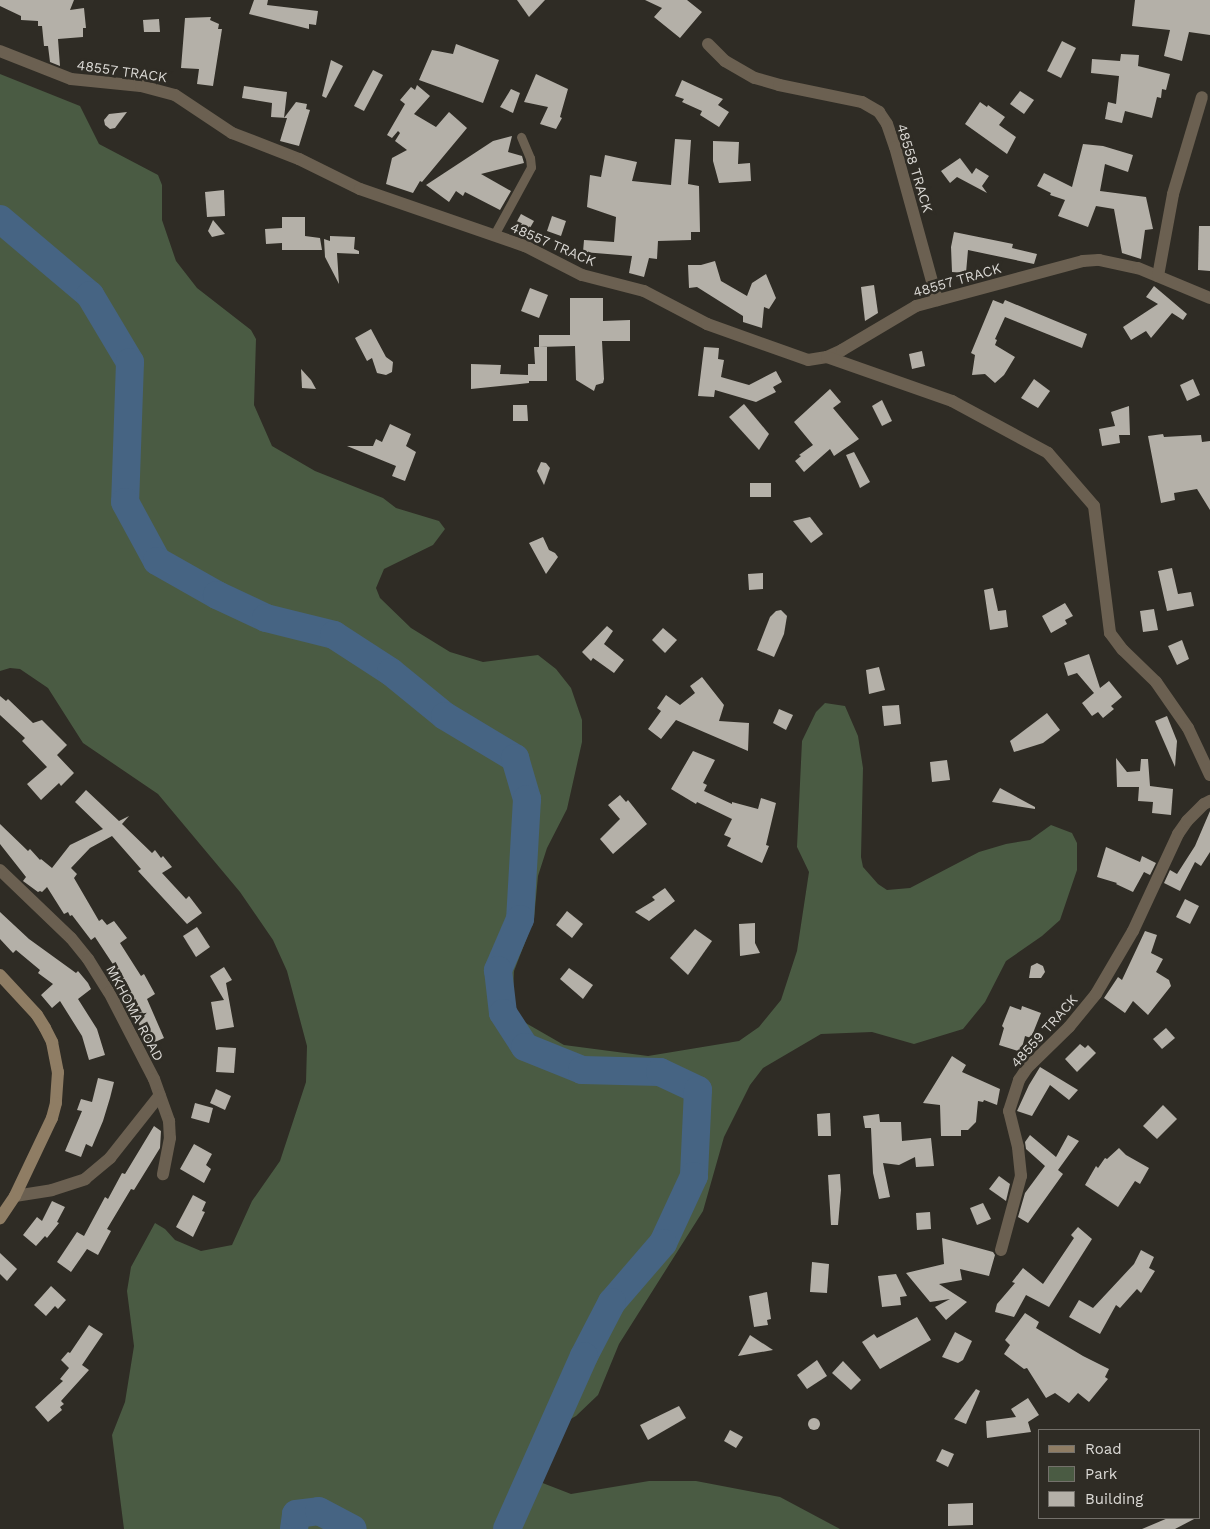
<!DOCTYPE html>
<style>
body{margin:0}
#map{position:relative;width:1210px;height:1529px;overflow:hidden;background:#2f2c25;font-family:"Work Sans",sans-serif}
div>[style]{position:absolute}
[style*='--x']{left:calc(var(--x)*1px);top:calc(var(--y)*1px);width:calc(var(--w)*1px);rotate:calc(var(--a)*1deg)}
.green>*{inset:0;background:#4a5b43}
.river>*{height:28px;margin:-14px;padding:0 14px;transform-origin:14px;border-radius:14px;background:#466483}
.building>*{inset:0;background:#b4b0a8}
.round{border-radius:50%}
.lane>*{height:9px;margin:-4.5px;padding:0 4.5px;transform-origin:4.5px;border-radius:4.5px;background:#6b6051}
.street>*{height:12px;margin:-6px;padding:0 6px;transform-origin:6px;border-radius:6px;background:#6b6051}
.secondary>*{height:12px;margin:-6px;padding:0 6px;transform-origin:6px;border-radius:6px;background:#8f7d64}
span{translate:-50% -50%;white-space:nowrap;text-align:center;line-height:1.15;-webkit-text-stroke:5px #2f2c25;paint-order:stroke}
.street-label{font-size:14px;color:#dbd9d5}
.legend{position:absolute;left:1038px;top:1429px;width:162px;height:90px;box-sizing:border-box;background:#2f2c25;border:1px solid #74716b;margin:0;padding:6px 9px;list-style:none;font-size:15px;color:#dbd9d5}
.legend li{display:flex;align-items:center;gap:10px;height:25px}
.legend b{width:25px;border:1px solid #74716b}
</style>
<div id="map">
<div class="green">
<i style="clip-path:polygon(0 74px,80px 106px,99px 144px,158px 175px,162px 185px,162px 220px,176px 261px,197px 288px,251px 330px,256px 339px,254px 405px,272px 446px,315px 471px,383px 498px,396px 508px,439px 521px,445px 529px,433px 545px,384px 569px,376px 588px,380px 598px,411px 628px,450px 652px,483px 662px,538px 655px,556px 669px,571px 688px,582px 720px,582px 742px,567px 809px,547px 848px,538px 876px,534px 919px,514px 971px,513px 993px,517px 1013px,524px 1022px,564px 1045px,648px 1056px,739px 1041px,759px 1027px,781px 1000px,797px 951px,809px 872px,797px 847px,802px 741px,816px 712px,825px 703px,845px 706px,858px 736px,863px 768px,861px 857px,863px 867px,878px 884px,887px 890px,910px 888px,979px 852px,1006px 844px,1030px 840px,1051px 825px,1072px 833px,1077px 843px,1077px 870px,1060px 920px,1042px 936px,1006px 961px,985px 1002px,963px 1029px,914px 1044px,872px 1032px,821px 1034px,763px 1068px,750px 1085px,724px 1137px,703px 1211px,619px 1344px,598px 1395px,576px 1416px,538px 1437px,526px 1462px,540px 1482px,571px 1494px,649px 1481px,696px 1481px,780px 1497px,840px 1529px,124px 1529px,112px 1435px,125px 1402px,134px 1346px,127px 1291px,131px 1267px,155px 1223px,165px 1229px,175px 1240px,201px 1251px,232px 1245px,252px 1201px,280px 1161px,306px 1082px,307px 1046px,287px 971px,273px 940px,240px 892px,158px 794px,83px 743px,48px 688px,20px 669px,10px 668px,0 671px)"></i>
</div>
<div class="river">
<i style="--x:0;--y:219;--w:118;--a:40.2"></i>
<i style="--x:90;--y:295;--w:78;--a:59.2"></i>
<i style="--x:130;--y:362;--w:140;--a:92"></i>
<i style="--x:125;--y:502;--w:67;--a:61.5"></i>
<i style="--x:157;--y:561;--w:69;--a:29.5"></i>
<i style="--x:217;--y:595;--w:54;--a:25.1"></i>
<i style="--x:266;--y:618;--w:70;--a:14"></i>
<i style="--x:334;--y:635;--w:68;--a:33"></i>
<i style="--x:391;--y:672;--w:70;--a:39.2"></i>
<i style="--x:445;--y:716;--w:82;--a:31"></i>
<i style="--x:515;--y:758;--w:43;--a:73.7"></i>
<i style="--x:527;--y:799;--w:120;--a:93.3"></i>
<i style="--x:520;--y:919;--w:56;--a:113.3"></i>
<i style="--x:498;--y:970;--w:43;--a:83.4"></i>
<i style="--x:503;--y:1013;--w:40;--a:57.1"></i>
<i style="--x:525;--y:1047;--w:61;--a:22"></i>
<i style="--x:582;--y:1070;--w:78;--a:1.5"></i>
<i style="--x:660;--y:1072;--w:42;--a:25.3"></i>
<i style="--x:698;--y:1090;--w:86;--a:92.7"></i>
<i style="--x:694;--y:1176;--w:74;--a:114.8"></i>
<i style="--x:663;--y:1243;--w:78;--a:130.8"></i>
<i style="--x:612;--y:1302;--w:61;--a:117.4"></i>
<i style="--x:584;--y:1356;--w:189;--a:114"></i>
<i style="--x:294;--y:1529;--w:15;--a:-82"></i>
<i style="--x:296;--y:1514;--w:23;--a:-7"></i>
<i style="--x:319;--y:1511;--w:38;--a:28"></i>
</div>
<div class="building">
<i style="clip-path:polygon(0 0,74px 0,70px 10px,84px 8px,86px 28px,83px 28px,83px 37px,58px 39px,60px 66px,50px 62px,48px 46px,44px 46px,42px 26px,38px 26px,38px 21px,21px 20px,21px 16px,0 6px)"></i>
<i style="clip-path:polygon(254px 0,268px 0,267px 5px,318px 11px,316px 25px,309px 24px,309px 29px,249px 14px)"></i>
<i style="clip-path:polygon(517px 0,545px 0,529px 17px)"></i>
<i style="clip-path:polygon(645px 0,687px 0,702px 12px,680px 38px,654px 17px,662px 8px)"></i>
<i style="clip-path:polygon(1135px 0,1210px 0,1210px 35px,1189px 32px,1182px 61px,1164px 56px,1170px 30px,1132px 26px)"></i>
<i style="clip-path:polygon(211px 17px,210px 20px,219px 24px,218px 29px,222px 29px,213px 86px,197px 84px,199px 69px,181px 68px,185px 18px)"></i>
<i style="clip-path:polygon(159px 19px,160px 32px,144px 32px,143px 20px)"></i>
<i style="clip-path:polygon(1062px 41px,1076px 48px,1061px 78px,1047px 71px)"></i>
<i style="clip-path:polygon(456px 44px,499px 60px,483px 103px,419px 80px,432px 50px,453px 54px)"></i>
<i style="clip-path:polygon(1121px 54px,1139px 55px,1138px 66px,1170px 74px,1166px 90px,1162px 89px,1161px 98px,1157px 97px,1152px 118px,1125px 111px,1122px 123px,1105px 119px,1108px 102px,1116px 104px,1119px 76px,1091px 73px,1092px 59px,1120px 61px)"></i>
<i style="clip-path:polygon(331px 60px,343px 66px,326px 98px,322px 96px)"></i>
<i style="clip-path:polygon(373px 70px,383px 75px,364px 111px,354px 106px)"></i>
<i style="clip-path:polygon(536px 74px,568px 89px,560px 117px,562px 118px,556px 129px,540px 124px,548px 107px,524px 102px)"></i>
<i style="clip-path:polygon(682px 80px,723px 99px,718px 105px,729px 112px,719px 127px,700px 115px,702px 111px,682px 102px,684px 99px,675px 96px)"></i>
<i style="clip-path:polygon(417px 85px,430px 96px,414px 114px,436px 127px,449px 112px,467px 128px,422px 182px,420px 181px,413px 193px,386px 184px,392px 158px,407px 150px,395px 141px,400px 133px,398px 131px,392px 138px,387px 135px,405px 104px,400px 100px,411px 87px,415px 90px)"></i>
<i style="clip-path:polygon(244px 86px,287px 92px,284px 118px,296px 102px,307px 104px,306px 109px,310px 110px,299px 146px,280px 141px,287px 118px,271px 117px,272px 103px,242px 98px)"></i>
<i style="clip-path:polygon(511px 89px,520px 93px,513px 113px,500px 107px)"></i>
<i style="clip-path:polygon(1020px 91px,1034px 100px,1024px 114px,1010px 104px)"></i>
<i style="clip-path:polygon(980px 102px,987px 107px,988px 105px,1005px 117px,999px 125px,1016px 137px,1007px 154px,965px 124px)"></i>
<i style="clip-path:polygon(127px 112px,115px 128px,110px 129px,105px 125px,104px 120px,109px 114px)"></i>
<i style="clip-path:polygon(512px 136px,508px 152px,522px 156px,524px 163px,481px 174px,511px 191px,500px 210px,465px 192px,463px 196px,456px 191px,449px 202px,426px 185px,493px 141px)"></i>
<i style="clip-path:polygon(675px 139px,691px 140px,688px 184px,699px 186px,700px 232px,691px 232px,691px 240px,658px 241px,657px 259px,649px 258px,644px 277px,629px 273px,632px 256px,583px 252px,584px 240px,614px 242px,616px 217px,587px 207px,590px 175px,601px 177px,605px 155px,637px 162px,632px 181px,671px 185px)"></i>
<i style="clip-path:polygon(713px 141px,739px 142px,738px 164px,750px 163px,751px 181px,719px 183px,713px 161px)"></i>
<i style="clip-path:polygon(1083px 144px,1103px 146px,1133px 155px,1128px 172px,1105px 164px,1100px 191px,1146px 197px,1153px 229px,1145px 230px,1141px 259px,1122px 253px,1114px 209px,1096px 206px,1088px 227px,1058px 216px,1065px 200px,1050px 195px,1051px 193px,1037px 186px,1044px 173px,1072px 187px)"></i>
<i style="clip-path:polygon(960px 158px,972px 174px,976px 168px,989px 176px,982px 186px,987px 193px,957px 177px,950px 183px,941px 171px)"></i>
<i style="clip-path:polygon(224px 190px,225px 216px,207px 217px,205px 192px)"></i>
<i style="clip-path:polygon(521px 214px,534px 221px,527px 233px,515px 225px)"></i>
<i style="clip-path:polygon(552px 216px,566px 221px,561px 236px,547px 231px)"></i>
<i style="clip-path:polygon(282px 217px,305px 217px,305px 236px,320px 238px,322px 250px,282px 250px,282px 243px,266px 244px,265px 229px,282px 228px)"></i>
<i style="clip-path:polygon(213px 220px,225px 234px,212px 237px,208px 231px)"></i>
<i style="clip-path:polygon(1199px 226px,1210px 226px,1210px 271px,1198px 270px)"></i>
<i style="clip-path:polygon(954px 232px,1013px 244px,1012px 248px,1037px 254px,1034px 264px,968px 250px,966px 273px,952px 272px,951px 247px)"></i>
<i style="clip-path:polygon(330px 236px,355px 237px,354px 249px,359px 251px,359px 254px,337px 253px,339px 284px,325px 257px,324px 239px,330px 241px)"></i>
<i style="clip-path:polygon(715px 261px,721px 281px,747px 296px,752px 283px,766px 274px,776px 298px,769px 309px,764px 307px,762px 328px,743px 322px,743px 316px,697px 287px,689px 288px,688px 265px,701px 265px)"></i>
<i style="clip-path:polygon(874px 285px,878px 313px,865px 321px,861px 287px)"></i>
<i style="clip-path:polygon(1154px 286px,1187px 314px,1183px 320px,1172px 313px,1151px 338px,1146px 331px,1131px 340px,1123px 327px,1158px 304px,1146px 297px)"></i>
<i style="clip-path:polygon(530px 288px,548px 295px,539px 318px,521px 311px)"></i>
<i style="clip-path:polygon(570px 298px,603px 298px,603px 321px,630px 320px,630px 341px,602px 341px,604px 379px,603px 383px,596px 385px,594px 391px,576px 380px,575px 346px,539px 347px,539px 335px,570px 335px)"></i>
<i style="clip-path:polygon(993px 300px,1003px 304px,1005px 300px,1087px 334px,1082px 348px,1005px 317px,995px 339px,997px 340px,995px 345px,1015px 357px,1004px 375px,995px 383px,985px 374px,972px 375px,975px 355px,971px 353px)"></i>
<i style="clip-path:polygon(371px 329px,386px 357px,393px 362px,392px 372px,386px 375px,377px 373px,372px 358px,367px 361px,355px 338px)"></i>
<i style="clip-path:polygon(534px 347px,547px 347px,547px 381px,529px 381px,529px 383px,471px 389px,471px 364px,501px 365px,500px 374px,528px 375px,528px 364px,535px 364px)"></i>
<i style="clip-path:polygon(704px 347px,719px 348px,718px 359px,724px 360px,721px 377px,749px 385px,776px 371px,782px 382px,773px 387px,776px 392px,756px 402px,715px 390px,714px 397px,698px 396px)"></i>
<i style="clip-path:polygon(922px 351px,925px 366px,912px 369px,909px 354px)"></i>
<i style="clip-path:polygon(301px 369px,311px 380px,316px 389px,302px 388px)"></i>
<i style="clip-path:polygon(1034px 379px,1050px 391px,1038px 408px,1021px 398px)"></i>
<i style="clip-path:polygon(1193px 379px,1200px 395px,1187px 401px,1180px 385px)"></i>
<i style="clip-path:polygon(830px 389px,841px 402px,833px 408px,859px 439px,834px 456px,830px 449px,804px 472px,795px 461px,801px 456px,799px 455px,813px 445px,794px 422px)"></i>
<i style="clip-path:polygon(882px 400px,892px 421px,882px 426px,872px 406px)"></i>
<i style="clip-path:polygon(744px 404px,769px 434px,759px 450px,729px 417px)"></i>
<i style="clip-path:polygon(513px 405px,527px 405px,528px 421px,513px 421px)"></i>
<i style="clip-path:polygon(1129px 406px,1130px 435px,1119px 435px,1120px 443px,1102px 446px,1099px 429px,1115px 426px,1111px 412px)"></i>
<i style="clip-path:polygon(390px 424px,411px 434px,406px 446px,416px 452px,405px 481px,392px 476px,396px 466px,347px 446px,373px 446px,376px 439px,382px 442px)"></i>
<i style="clip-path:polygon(1163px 434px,1164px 437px,1201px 435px,1202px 442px,1210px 441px,1210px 510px,1197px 489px,1174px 493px,1175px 500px,1161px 503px,1148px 436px)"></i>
<i style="clip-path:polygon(854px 452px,870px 482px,860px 488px,846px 455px)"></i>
<i style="clip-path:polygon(541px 462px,546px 463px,550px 468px,544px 485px,537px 471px)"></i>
<i style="clip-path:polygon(750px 483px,771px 483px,771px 497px,750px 497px)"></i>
<i style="clip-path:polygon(810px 517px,823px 534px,811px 543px,793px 521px)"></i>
<i style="clip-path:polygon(543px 537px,549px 550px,555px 553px,558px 557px,546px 574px,529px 543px)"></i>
<i style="clip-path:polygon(1172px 568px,1178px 594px,1191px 592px,1194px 606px,1167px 611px,1158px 571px)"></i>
<i style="clip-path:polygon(763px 573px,763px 589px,749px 590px,748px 574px)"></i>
<i style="clip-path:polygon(993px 588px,998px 611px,1006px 610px,1008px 627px,990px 630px,984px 590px)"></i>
<i style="clip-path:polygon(1065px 603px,1073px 616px,1065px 620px,1067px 624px,1051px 633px,1042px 616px)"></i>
<i style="clip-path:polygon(1154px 609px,1158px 630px,1143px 632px,1140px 611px)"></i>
<i style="clip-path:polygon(781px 610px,787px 616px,784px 634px,774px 657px,757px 650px,770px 617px,776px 611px)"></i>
<i style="clip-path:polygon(607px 626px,613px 631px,604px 644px,624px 660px,614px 673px,593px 658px,591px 661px,582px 652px)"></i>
<i style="clip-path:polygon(663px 628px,677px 640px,665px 653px,652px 640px)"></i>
<i style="clip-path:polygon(1182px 640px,1189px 659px,1177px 665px,1168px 646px)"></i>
<i style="clip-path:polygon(1089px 654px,1100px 688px,1109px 681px,1122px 697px,1111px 706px,1114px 709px,1103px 718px,1098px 712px,1092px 716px,1082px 703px,1094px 693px,1077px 673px,1068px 676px,1064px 663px)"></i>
<i style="clip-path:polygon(879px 667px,885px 690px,869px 694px,866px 670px)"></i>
<i style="clip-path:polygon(702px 677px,724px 705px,719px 721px,749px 723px,748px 751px,676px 720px,661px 739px,648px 729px,661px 711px,657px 708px,666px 695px,680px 705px,695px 693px,690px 686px)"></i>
<i style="clip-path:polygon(0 696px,6px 701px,8px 699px,33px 723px,42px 720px,67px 745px,57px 755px,74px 773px,61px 786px,59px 783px,41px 800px,27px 784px,47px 767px,22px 741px,25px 738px,0 715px)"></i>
<i style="clip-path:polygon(899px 705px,901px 724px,884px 726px,882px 706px)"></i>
<i style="clip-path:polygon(779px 709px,793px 715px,786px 730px,773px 723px)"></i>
<i style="clip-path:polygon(1047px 713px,1060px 730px,1043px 743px,1014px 752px,1010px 741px)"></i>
<i style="clip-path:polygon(1167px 716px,1177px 741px,1175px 767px,1155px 721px)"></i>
<i style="clip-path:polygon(693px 751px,715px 760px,703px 783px,707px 785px,704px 791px,732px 804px,732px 802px,758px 809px,761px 798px,776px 803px,766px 845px,769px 846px,762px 863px,727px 846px,731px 838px,724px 835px,732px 819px,697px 802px,696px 804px,671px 789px)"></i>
<i style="clip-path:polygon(1116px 758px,1127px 772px,1140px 771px,1141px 759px,1148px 759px,1150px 786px,1173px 789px,1171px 815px,1152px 813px,1153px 802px,1138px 801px,1139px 787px,1117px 787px)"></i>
<i style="clip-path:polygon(947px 760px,950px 780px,932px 782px,930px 762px)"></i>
<i style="clip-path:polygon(1000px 788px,1035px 807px,1035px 809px,992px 802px)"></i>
<i style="clip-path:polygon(86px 790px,119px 821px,129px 816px,122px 824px,152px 853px,155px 850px,161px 858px,163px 856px,172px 867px,162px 873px,186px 899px,189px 896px,202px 913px,187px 924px,138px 871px,141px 869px,112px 836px,90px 848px,71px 868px,77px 874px,74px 878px,99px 921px,102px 919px,107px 925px,114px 921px,127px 938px,120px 943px,141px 976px,144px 974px,155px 994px,147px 999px,164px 1038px,148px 1045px,138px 1022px,140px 1022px,121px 987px,126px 984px,95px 937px,91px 940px,72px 915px,70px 916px,68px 912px,64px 914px,47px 887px,42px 892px,40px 891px,38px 892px,23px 881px,26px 877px,0 844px,0 824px,28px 851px,30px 849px,40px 860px,41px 859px,52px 868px,70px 845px,103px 829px,75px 802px)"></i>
<i style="clip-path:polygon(620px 795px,626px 802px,628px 800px,647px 824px,613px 854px,600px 839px,620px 819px,608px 805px)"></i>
<i style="clip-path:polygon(1210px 811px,1210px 852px,1201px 866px,1195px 862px,1180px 891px,1164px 883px,1170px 870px,1177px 874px,1195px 846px)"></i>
<i style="clip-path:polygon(1106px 847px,1140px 862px,1142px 856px,1156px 863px,1150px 875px,1144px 872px,1133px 892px,1116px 884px,1117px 883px,1097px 877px)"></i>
<i style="clip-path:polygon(665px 888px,675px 901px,649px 921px,635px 912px,655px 900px,652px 897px)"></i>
<i style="clip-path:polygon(1185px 899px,1199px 906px,1190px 924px,1176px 917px)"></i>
<i style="clip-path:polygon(567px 911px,583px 924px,572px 938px,556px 925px)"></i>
<i style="clip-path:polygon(0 912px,29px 939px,76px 973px,78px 971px,88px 983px,91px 989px,78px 999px,97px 1029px,105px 1055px,89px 1060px,82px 1036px,60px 1001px,52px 1008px,41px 995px,53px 984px,38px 973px,40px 970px,16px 950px,13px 953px,0 939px)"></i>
<i style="clip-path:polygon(755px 923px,755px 943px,760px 953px,740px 956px,739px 924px)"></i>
<i style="clip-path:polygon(197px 927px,210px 947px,196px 957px,183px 936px)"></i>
<i style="clip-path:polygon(695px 929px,712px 941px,688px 975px,670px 958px)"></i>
<i style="clip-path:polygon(1145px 931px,1157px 935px,1151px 953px,1163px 959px,1156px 972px,1169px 980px,1171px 986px,1148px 1015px,1133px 1001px,1125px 1013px,1104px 998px,1118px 977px,1122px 980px)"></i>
<i style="clip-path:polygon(1037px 963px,1043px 966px,1045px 972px,1041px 978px,1029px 978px,1031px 966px)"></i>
<i style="clip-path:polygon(224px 967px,232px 980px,226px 983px,234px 1027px,216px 1030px,211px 1002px,224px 1000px,210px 976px)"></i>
<i style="clip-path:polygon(569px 968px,593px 985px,583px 999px,560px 979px)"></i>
<i style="clip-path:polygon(1010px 1006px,1021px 1010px,1022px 1006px,1041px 1013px,1031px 1038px,1025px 1036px,1021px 1052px,999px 1045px,1004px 1028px,1002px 1026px)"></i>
<i style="clip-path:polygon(1166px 1028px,1175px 1038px,1162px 1049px,1153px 1039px)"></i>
<i style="clip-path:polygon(1080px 1044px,1085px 1048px,1088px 1045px,1096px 1053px,1077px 1072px,1065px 1059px)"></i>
<i style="clip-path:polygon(218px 1047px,236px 1048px,234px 1073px,216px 1072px)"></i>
<i style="clip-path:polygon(952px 1056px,966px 1065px,962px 1072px,1000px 1089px,997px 1105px,984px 1100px,983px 1102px,978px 1101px,976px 1122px,968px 1130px,961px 1130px,961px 1136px,941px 1136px,940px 1105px,923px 1103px)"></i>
<i style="clip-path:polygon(1040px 1067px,1078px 1090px,1069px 1100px,1050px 1085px,1032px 1116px,1017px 1111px,1029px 1085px)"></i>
<i style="clip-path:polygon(98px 1078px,114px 1082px,110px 1098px,103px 1121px,92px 1147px,86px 1144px,81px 1157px,65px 1151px,82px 1111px,77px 1110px,81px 1099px,92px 1102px)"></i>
<i style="clip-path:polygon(216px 1089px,231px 1096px,225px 1110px,210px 1103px)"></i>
<i style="clip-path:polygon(195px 1103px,213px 1108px,209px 1123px,191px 1118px)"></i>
<i style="clip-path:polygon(1163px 1105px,1177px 1119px,1157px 1139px,1143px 1126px)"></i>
<i style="clip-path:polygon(830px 1113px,831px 1136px,818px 1136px,817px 1114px)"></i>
<i style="clip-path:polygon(879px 1114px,880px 1122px,901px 1122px,902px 1141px,931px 1138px,934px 1166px,916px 1167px,915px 1157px,899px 1165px,883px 1163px,890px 1197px,879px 1199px,873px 1173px,871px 1128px,865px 1128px,863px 1116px)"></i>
<i style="clip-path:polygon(154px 1126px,161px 1131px,160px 1148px,134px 1190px,131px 1189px,107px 1229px,111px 1231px,98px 1255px,87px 1249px,71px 1272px,57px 1262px,77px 1232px,84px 1236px,105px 1197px,108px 1199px,122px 1173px,125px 1174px)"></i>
<i style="clip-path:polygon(1030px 1135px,1056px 1157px,1068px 1135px,1079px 1141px,1058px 1170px,1063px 1174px,1028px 1223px,1018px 1217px,1025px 1193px,1045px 1166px,1026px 1149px,1025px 1142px)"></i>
<i style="clip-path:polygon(194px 1144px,212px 1154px,206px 1165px,211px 1169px,204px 1183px,180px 1169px)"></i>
<i style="clip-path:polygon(1119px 1148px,1126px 1155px,1149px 1168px,1140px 1184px,1135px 1181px,1118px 1207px,1085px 1185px,1096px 1166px,1098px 1168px,1105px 1158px,1107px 1159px)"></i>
<i style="clip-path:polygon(840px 1174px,841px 1190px,838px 1225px,831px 1225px,828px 1175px)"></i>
<i style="clip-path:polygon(999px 1176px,1010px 1184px,1006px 1201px,989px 1189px)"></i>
<i style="clip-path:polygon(193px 1195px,206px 1202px,202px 1211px,205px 1212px,193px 1237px,176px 1227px)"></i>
<i style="clip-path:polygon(52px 1201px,65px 1207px,57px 1222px,59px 1223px,47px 1238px,45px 1236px,36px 1246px,23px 1235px,37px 1217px,42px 1221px)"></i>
<i style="clip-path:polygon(983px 1203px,991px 1219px,977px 1225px,970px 1208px)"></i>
<i style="clip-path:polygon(930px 1212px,931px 1229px,917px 1230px,916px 1213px)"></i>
<i style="clip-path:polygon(1078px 1227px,1092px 1239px,1049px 1307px,1026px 1295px,1014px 1317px,995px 1312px,997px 1304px,1015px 1283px,1012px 1282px,1023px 1268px,1043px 1284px,1074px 1238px,1071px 1235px)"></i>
<i style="clip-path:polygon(942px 1238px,993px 1252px,995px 1255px,989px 1276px,960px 1269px,962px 1280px,939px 1284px,967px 1302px,946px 1320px,935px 1307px,950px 1299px,930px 1302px,906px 1273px,944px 1264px)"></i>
<i style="clip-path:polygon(1141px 1250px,1154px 1257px,1149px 1268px,1155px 1271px,1141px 1293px,1137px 1289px,1120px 1308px,1116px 1305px,1100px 1334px,1069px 1317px,1079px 1300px,1093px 1308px,1134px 1264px)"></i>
<i style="clip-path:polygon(0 1253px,17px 1269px,7px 1281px,0 1274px)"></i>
<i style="clip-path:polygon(812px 1262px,829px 1264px,827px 1293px,810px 1292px)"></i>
<i style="clip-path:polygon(896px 1274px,907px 1296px,900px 1297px,901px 1305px,882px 1307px,878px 1276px)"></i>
<i style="clip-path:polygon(51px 1286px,66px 1300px,58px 1309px,55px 1306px,46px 1316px,34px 1305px)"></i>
<i style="clip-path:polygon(767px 1292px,771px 1319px,767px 1320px,768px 1325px,754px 1327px,749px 1296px)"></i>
<i style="clip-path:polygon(1025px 1313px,1039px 1322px,1036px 1328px,1083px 1356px,1109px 1369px,1105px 1377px,1108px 1379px,1089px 1402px,1078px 1393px,1069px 1403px,1055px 1393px,1046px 1398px,1027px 1368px,1024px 1369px,1004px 1354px,1010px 1345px,1005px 1340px)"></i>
<i style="clip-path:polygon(917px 1317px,931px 1340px,880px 1369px,862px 1342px,874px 1334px,877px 1338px)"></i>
<i style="clip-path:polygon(89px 1325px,103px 1334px,82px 1365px,89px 1370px,61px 1401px,64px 1404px,60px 1407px,62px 1410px,48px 1422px,35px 1407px,63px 1381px,60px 1379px,69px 1368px,61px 1360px,68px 1352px,70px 1353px)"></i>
<i style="clip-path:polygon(955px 1332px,972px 1341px,963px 1360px,958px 1363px,942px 1357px)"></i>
<i style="clip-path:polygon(750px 1335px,773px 1350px,738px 1356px)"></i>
<i style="clip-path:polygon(817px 1360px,827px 1376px,807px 1389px,797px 1375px)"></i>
<i style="clip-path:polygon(843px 1361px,861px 1380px,851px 1390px,832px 1373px)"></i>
<i style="clip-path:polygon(976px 1389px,980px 1391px,966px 1424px,954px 1419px)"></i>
<i style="clip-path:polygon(1028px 1398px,1039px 1415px,1028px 1422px,1031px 1432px,987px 1438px,986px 1421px,1016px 1417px,1011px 1409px)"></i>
<i style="clip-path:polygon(679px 1406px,686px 1418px,648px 1440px,640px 1425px)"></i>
<i class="round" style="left:808px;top:1418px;width:12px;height:12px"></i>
<i style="clip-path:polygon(730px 1430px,743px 1437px,736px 1448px,724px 1441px)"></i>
<i style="clip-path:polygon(942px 1449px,954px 1454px,948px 1467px,936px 1461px)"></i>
<i style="clip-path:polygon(973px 1503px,973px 1525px,948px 1526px,948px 1504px)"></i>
<i style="clip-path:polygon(1168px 1518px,1196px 1518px,1175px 1529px,1142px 1529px)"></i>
</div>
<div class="lane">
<i style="--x:494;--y:235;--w:77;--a:-61.4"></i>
<i style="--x:531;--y:167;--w:9;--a:-96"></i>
<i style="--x:530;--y:158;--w:23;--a:-113"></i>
</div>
<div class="street">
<i style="--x:708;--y:44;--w:24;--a:45"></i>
<i style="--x:725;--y:61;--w:34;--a:30"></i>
<i style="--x:755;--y:78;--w:25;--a:16"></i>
<i style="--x:779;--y:85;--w:85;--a:11.6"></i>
<i style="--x:862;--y:102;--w:20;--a:30"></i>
<i style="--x:879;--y:112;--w:14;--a:56"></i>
<i style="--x:887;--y:124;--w:24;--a:71"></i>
<i style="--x:895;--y:147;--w:159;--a:74.6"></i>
<i style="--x:0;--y:51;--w:76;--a:21.5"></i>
<i style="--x:71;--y:79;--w:70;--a:5.7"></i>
<i style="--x:141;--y:86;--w:35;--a:15"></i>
<i style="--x:175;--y:95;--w:69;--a:33.7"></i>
<i style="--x:232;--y:133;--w:72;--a:21.2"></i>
<i style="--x:299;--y:159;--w:68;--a:26.2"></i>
<i style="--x:360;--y:189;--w:175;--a:19.1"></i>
<i style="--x:525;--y:246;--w:64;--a:27"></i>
<i style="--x:582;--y:275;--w:64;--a:14.5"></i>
<i style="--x:644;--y:291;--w:71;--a:27.6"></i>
<i style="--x:707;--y:324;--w:107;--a:19.6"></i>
<i style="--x:808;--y:360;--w:19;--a:-9"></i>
<i style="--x:827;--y:357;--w:17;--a:-25"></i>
<i style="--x:842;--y:350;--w:86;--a:-30.7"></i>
<i style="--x:916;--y:306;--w:173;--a:-15.1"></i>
<i style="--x:1083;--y:261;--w:16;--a:-4"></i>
<i style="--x:1099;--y:260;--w:40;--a:12"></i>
<i style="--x:1138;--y:268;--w:78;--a:22.6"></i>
<i style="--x:1158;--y:276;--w:83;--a:-79.6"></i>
<i style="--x:1173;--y:194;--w:101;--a:-73.4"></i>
<i style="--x:827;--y:357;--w:133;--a:19.4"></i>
<i style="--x:952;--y:401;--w:109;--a:28.4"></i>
<i style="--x:1048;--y:453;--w:70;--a:49"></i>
<i style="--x:1094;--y:506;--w:128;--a:82.8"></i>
<i style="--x:1110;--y:633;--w:21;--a:53"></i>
<i style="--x:1123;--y:650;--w:46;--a:44.1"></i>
<i style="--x:1156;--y:682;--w:56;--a:55.2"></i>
<i style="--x:1188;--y:728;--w:52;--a:64.9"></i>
<i style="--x:0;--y:870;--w:98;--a:43.8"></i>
<i style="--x:71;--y:938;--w:27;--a:51"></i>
<i style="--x:88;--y:959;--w:39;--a:58"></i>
<i style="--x:109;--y:992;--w:98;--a:62.7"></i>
<i style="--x:154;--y:1079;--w:45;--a:70.3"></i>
<i style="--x:169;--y:1121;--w:17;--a:87"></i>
<i style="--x:170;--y:1138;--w:37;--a:101"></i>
<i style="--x:15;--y:1196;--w:37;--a:-9"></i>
<i style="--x:52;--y:1190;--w:35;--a:-18"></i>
<i style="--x:85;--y:1179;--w:33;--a:-40"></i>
<i style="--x:110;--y:1158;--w:80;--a:-51.6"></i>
<i style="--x:1001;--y:1250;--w:77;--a:-74.9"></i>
<i style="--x:1021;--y:1176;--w:29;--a:-96"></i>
<i style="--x:1018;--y:1147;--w:37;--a:-104"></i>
<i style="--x:1009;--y:1111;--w:33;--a:-72"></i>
<i style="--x:1019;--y:1080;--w:14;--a:-56"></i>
<i style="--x:1027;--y:1068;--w:59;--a:-44.3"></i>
<i style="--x:1069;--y:1027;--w:43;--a:-50.7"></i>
<i style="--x:1096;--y:994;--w:73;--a:-59.6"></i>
<i style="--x:1133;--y:931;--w:107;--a:-65.1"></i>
<i style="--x:1178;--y:834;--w:16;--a:-55"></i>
<i style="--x:1187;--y:821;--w:24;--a:-45"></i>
<i style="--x:1204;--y:804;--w:7;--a:-27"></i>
</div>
<div class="secondary">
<i style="--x:0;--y:975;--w:54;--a:47.2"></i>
<i style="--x:37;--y:1015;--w:15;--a:58"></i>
<i style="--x:45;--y:1028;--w:16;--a:63"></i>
<i style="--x:52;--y:1042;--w:31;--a:79"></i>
<i style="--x:58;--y:1072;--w:31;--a:94"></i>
<i style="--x:56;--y:1103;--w:16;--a:105"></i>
<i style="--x:52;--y:1118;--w:86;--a:115.4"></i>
<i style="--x:15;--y:1196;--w:27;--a:124"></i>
</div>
<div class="street-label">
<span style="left:122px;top:71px;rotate:8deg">48557 TRACK</span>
<span style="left:915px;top:168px;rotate:73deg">48558 TRACK</span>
<span style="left:553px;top:244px;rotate:23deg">48557 TRACK</span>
<span style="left:957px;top:280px;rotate:-16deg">48557 TRACK</span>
<span style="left:135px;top:1013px;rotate:62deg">MKHOMA ROAD</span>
<span style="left:1044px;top:1031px;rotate:-48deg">48559 TRACK</span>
</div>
<ul class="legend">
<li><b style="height:6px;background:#8f7d64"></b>Road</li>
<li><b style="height:14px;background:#4a5b43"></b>Park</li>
<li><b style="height:14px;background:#b4b0a8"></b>Building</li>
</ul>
</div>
